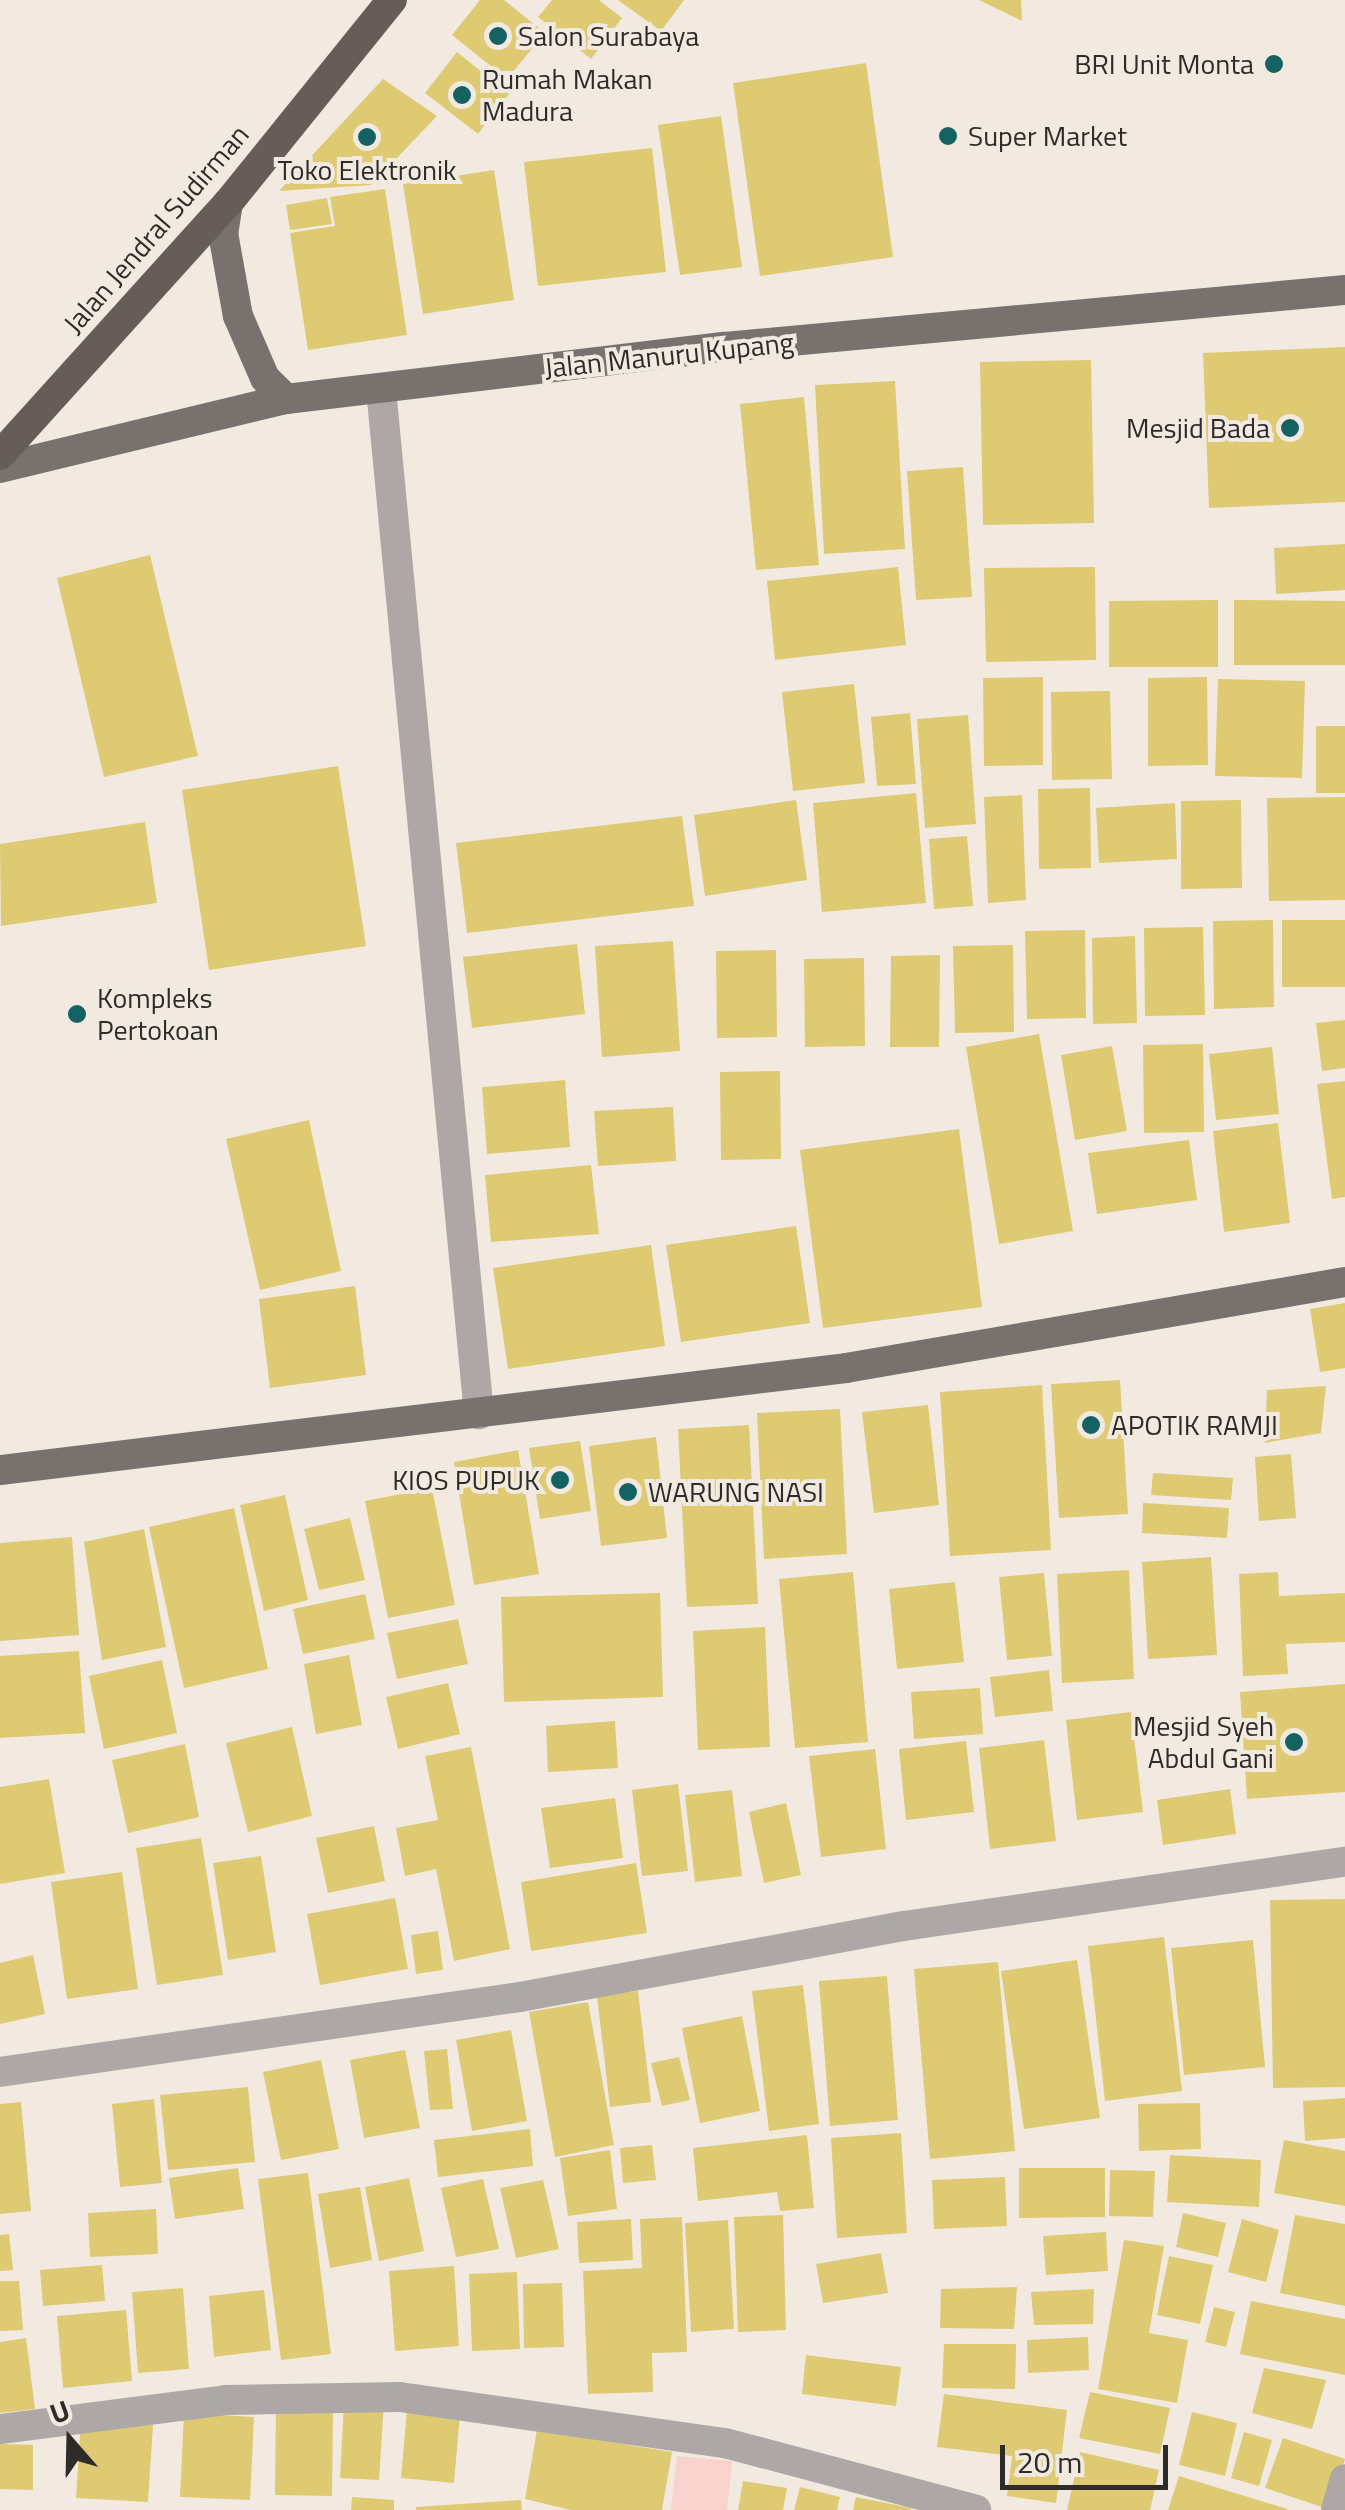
<!DOCTYPE html>
<style>
body{margin:0}
#map{position:relative;width:1345px;height:2510px;overflow:hidden;background:#f2eae1;font-family:"Titillium Web",sans-serif}
div>[style]{position:absolute}
[style*='--x']{left:calc(var(--x)*1px);top:calc(var(--y)*1px);width:calc(var(--w)*1px);rotate:calc(var(--a)*1deg)}
.green>*{inset:0;background:#f9d1cd}
.building>*{inset:0;background:#deca73}
.street>*{height:30px;margin:-15px;padding:0 15px;transform-origin:15px;border-radius:15px;background:#ada8a6}
.primary>*{height:30px;margin:-15px;padding:0 15px;transform-origin:15px;border-radius:15px;background:#79716d}
.highway>*{height:30px;margin:-15px;padding:0 15px;transform-origin:15px;border-radius:15px;background:#675d58}
.dots>*{width:28px;height:28px;translate:-50% -50%;box-sizing:border-box;border:5px solid #f2eae1;border-radius:50%}
span{translate:-50% -50%;white-space:nowrap;text-align:center;line-height:1.15;-webkit-text-stroke:8px #f2eae1;paint-order:stroke}
.poi-label{font-size:28px;color:#2e2c28}
.left{translate:0 -50%;text-align:left}
.right{translate:-100% -50%;text-align:right}
.street-label{font-size:28px;color:#2e2c28}
.north{position:absolute;left:20px;top:2390px;width:100px;height:100px;-webkit-text-stroke:8px #f2eae1;paint-order:stroke;rotate:340deg;font-size:28px;font-weight:700;line-height:40px;text-align:center;color:#2e2c28}
.north::after{content:'';display:block;margin:auto;width:35px;height:45px;background:#2e2c28;clip-path:polygon(50% 0,100% 100%,50% 72%,0 100%)}
.scale{position:absolute;left:1000px;top:2445px;width:168px;height:45px;box-sizing:border-box;border:5px solid #2e2c28;border-top:0;padding-left:12px;font-size:30px;line-height:35px;white-space:nowrap;color:#2e2c28;-webkit-text-stroke:8px #f2eae1;paint-order:stroke}
</style>
<div id="map">
<div class="green">
<i style="clip-path:polygon(677px 2456px,732px 2461px,727px 2510px,671px 2510px)"></i>
</div>
<div class="building">
<i style="clip-path:polygon(480px 0,504px 0,545px 33px,507px 79px,452px 35px)"></i>
<i style="clip-path:polygon(552px 0,599px 0,622px 18px,591px 59px,538px 17px)"></i>
<i style="clip-path:polygon(618px 0,684px 0,661px 31px)"></i>
<i style="clip-path:polygon(979px 0,1021px 0,1022px 21px)"></i>
<i style="clip-path:polygon(457px 52px,509px 94px,478px 134px,425px 93px)"></i>
<i style="clip-path:polygon(866px 63px,893px 257px,760px 276px,733px 83px)"></i>
<i style="clip-path:polygon(383px 79px,437px 116px,371px 185px,279px 191px)"></i>
<i style="clip-path:polygon(721px 116px,742px 267px,680px 275px,658px 125px)"></i>
<i style="clip-path:polygon(652px 148px,666px 272px,538px 286px,524px 162px)"></i>
<i style="clip-path:polygon(494px 170px,514px 300px,423px 314px,403px 184px)"></i>
<i style="clip-path:polygon(385px 189px,407px 335px,308px 350px,290px 233px,335px 226px,330px 197px)"></i>
<i style="clip-path:polygon(327px 198px,332px 224px,290px 230px,286px 205px)"></i>
<i style="clip-path:polygon(1345px 347px,1345px 502px,1209px 508px,1203px 353px)"></i>
<i style="clip-path:polygon(1091px 360px,1094px 523px,983px 525px,980px 362px)"></i>
<i style="clip-path:polygon(895px 381px,905px 549px,824px 554px,815px 385px)"></i>
<i style="clip-path:polygon(804px 397px,819px 565px,756px 570px,740px 404px)"></i>
<i style="clip-path:polygon(963px 467px,972px 597px,916px 600px,907px 471px)"></i>
<i style="clip-path:polygon(1345px 544px,1345px 590px,1276px 594px,1274px 548px)"></i>
<i style="clip-path:polygon(150px 555px,198px 756px,104px 777px,57px 578px)"></i>
<i style="clip-path:polygon(898px 567px,906px 645px,775px 660px,767px 581px)"></i>
<i style="clip-path:polygon(1095px 567px,1096px 660px,986px 662px,984px 568px)"></i>
<i style="clip-path:polygon(1218px 600px,1218px 667px,1109px 667px,1109px 601px)"></i>
<i style="clip-path:polygon(1234px 600px,1345px 601px,1345px 665px,1234px 665px)"></i>
<i style="clip-path:polygon(1043px 677px,1043px 765px,984px 766px,983px 678px)"></i>
<i style="clip-path:polygon(1207px 677px,1208px 765px,1148px 766px,1148px 678px)"></i>
<i style="clip-path:polygon(1218px 679px,1305px 681px,1302px 778px,1215px 776px)"></i>
<i style="clip-path:polygon(854px 684px,865px 783px,793px 791px,782px 692px)"></i>
<i style="clip-path:polygon(1110px 691px,1112px 779px,1052px 780px,1051px 692px)"></i>
<i style="clip-path:polygon(910px 713px,916px 784px,877px 786px,871px 717px)"></i>
<i style="clip-path:polygon(968px 715px,976px 824px,925px 828px,917px 719px)"></i>
<i style="clip-path:polygon(1316px 726px,1345px 726px,1345px 793px,1316px 793px)"></i>
<i style="clip-path:polygon(338px 766px,366px 946px,209px 970px,182px 790px)"></i>
<i style="clip-path:polygon(1090px 788px,1091px 868px,1039px 869px,1038px 789px)"></i>
<i style="clip-path:polygon(916px 793px,926px 903px,822px 912px,813px 803px)"></i>
<i style="clip-path:polygon(1022px 795px,1026px 900px,988px 903px,984px 797px)"></i>
<i style="clip-path:polygon(1345px 797px,1345px 900px,1269px 901px,1267px 798px)"></i>
<i style="clip-path:polygon(796px 800px,807px 880px,705px 896px,694px 815px)"></i>
<i style="clip-path:polygon(1241px 800px,1242px 888px,1181px 889px,1181px 801px)"></i>
<i style="clip-path:polygon(1175px 803px,1177px 859px,1099px 863px,1096px 808px)"></i>
<i style="clip-path:polygon(682px 816px,694px 906px,467px 933px,456px 843px)"></i>
<i style="clip-path:polygon(145px 822px,157px 903px,1px 926px,0 844px)"></i>
<i style="clip-path:polygon(967px 836px,973px 906px,934px 909px,929px 839px)"></i>
<i style="clip-path:polygon(1273px 920px,1274px 1007px,1214px 1009px,1213px 921px)"></i>
<i style="clip-path:polygon(1282px 920px,1345px 920px,1345px 987px,1282px 987px)"></i>
<i style="clip-path:polygon(1203px 927px,1205px 1015px,1145px 1016px,1144px 928px)"></i>
<i style="clip-path:polygon(1085px 930px,1086px 1018px,1027px 1019px,1025px 931px)"></i>
<i style="clip-path:polygon(1135px 936px,1137px 1023px,1093px 1024px,1092px 938px)"></i>
<i style="clip-path:polygon(673px 941px,680px 1051px,602px 1057px,595px 946px)"></i>
<i style="clip-path:polygon(577px 944px,585px 1014px,472px 1028px,463px 957px)"></i>
<i style="clip-path:polygon(1013px 945px,1014px 1032px,955px 1033px,953px 946px)"></i>
<i style="clip-path:polygon(776px 950px,777px 1037px,717px 1038px,716px 951px)"></i>
<i style="clip-path:polygon(940px 955px,939px 1047px,890px 1047px,891px 956px)"></i>
<i style="clip-path:polygon(864px 958px,865px 1046px,805px 1047px,804px 959px)"></i>
<i style="clip-path:polygon(1345px 1020px,1345px 1068px,1322px 1071px,1316px 1023px)"></i>
<i style="clip-path:polygon(1039px 1034px,1073px 1231px,999px 1244px,966px 1047px)"></i>
<i style="clip-path:polygon(1203px 1044px,1204px 1132px,1144px 1133px,1143px 1045px)"></i>
<i style="clip-path:polygon(1112px 1046px,1127px 1131px,1075px 1140px,1061px 1055px)"></i>
<i style="clip-path:polygon(1272px 1047px,1279px 1114px,1216px 1120px,1209px 1054px)"></i>
<i style="clip-path:polygon(780px 1071px,781px 1159px,721px 1160px,720px 1072px)"></i>
<i style="clip-path:polygon(565px 1080px,570px 1147px,487px 1154px,482px 1087px)"></i>
<i style="clip-path:polygon(1345px 1081px,1345px 1197px,1332px 1199px,1317px 1084px)"></i>
<i style="clip-path:polygon(673px 1107px,676px 1161px,598px 1166px,594px 1111px)"></i>
<i style="clip-path:polygon(309px 1120px,341px 1271px,260px 1290px,226px 1139px)"></i>
<i style="clip-path:polygon(1278px 1123px,1290px 1223px,1224px 1232px,1213px 1131px)"></i>
<i style="clip-path:polygon(959px 1129px,982px 1307px,823px 1328px,800px 1150px)"></i>
<i style="clip-path:polygon(1189px 1140px,1197px 1200px,1097px 1214px,1088px 1153px)"></i>
<i style="clip-path:polygon(591px 1165px,599px 1234px,491px 1242px,485px 1175px)"></i>
<i style="clip-path:polygon(796px 1226px,810px 1323px,681px 1342px,666px 1245px)"></i>
<i style="clip-path:polygon(651px 1245px,665px 1346px,508px 1369px,493px 1268px)"></i>
<i style="clip-path:polygon(355px 1286px,366px 1375px,270px 1388px,259px 1299px)"></i>
<i style="clip-path:polygon(1345px 1303px,1345px 1368px,1320px 1372px,1310px 1309px)"></i>
<i style="clip-path:polygon(1120px 1380px,1128px 1514px,1059px 1518px,1051px 1384px)"></i>
<i style="clip-path:polygon(1042px 1385px,1051px 1550px,950px 1556px,940px 1392px)"></i>
<i style="clip-path:polygon(1326px 1386px,1321px 1433px,1265px 1443px,1267px 1390px)"></i>
<i style="clip-path:polygon(928px 1405px,939px 1505px,874px 1513px,862px 1412px)"></i>
<i style="clip-path:polygon(840px 1409px,847px 1554px,764px 1559px,757px 1413px)"></i>
<i style="clip-path:polygon(749px 1425px,758px 1604px,687px 1607px,678px 1429px)"></i>
<i style="clip-path:polygon(656px 1437px,667px 1538px,601px 1546px,589px 1446px)"></i>
<i style="clip-path:polygon(580px 1441px,591px 1511px,540px 1519px,529px 1448px)"></i>
<i style="clip-path:polygon(518px 1450px,539px 1574px,474px 1585px,454px 1462px)"></i>
<i style="clip-path:polygon(1291px 1454px,1296px 1518px,1259px 1521px,1255px 1457px)"></i>
<i style="clip-path:polygon(1153px 1473px,1233px 1478px,1231px 1500px,1151px 1495px)"></i>
<i style="clip-path:polygon(432px 1488px,455px 1605px,388px 1618px,365px 1501px)"></i>
<i style="clip-path:polygon(285px 1495px,308px 1600px,264px 1611px,240px 1505px)"></i>
<i style="clip-path:polygon(1143px 1503px,1229px 1508px,1227px 1538px,1142px 1533px)"></i>
<i style="clip-path:polygon(234px 1508px,268px 1669px,184px 1688px,149px 1527px)"></i>
<i style="clip-path:polygon(350px 1518px,365px 1580px,319px 1590px,304px 1529px)"></i>
<i style="clip-path:polygon(144px 1529px,166px 1647px,102px 1660px,84px 1542px)"></i>
<i style="clip-path:polygon(72px 1537px,79px 1635px,0 1641px,0 1543px)"></i>
<i style="clip-path:polygon(1211px 1557px,1217px 1655px,1148px 1659px,1142px 1562px)"></i>
<i style="clip-path:polygon(1129px 1570px,1134px 1679px,1062px 1683px,1057px 1574px)"></i>
<i style="clip-path:polygon(853px 1572px,868px 1742px,795px 1748px,779px 1579px)"></i>
<i style="clip-path:polygon(1278px 1572px,1279px 1596px,1345px 1593px,1345px 1642px,1286px 1644px,1288px 1674px,1243px 1676px,1239px 1574px)"></i>
<i style="clip-path:polygon(1044px 1573px,1052px 1656px,1007px 1660px,999px 1577px)"></i>
<i style="clip-path:polygon(955px 1582px,964px 1662px,897px 1669px,889px 1589px)"></i>
<i style="clip-path:polygon(660px 1593px,663px 1697px,504px 1702px,501px 1597px)"></i>
<i style="clip-path:polygon(365px 1594px,375px 1639px,303px 1654px,293px 1609px)"></i>
<i style="clip-path:polygon(458px 1619px,468px 1664px,397px 1679px,387px 1633px)"></i>
<i style="clip-path:polygon(765px 1627px,770px 1747px,698px 1750px,693px 1631px)"></i>
<i style="clip-path:polygon(79px 1651px,85px 1733px,0 1738px,0 1656px)"></i>
<i style="clip-path:polygon(349px 1655px,362px 1725px,316px 1734px,304px 1664px)"></i>
<i style="clip-path:polygon(162px 1660px,177px 1733px,104px 1749px,89px 1676px)"></i>
<i style="clip-path:polygon(1049px 1670px,1053px 1711px,995px 1717px,990px 1677px)"></i>
<i style="clip-path:polygon(448px 1683px,460px 1734px,398px 1749px,386px 1697px)"></i>
<i style="clip-path:polygon(1345px 1684px,1345px 1792px,1247px 1799px,1240px 1692px)"></i>
<i style="clip-path:polygon(980px 1688px,983px 1734px,914px 1739px,911px 1692px)"></i>
<i style="clip-path:polygon(1131px 1712px,1143px 1812px,1077px 1820px,1066px 1720px)"></i>
<i style="clip-path:polygon(615px 1721px,618px 1768px,548px 1772px,546px 1726px)"></i>
<i style="clip-path:polygon(292px 1727px,312px 1816px,248px 1832px,226px 1743px)"></i>
<i style="clip-path:polygon(1044px 1740px,1056px 1841px,990px 1849px,979px 1748px)"></i>
<i style="clip-path:polygon(966px 1741px,974px 1812px,906px 1820px,899px 1749px)"></i>
<i style="clip-path:polygon(185px 1744px,199px 1817px,128px 1833px,112px 1760px)"></i>
<i style="clip-path:polygon(471px 1747px,510px 1949px,454px 1961px,436px 1869px,405px 1876px,396px 1828px,438px 1820px,425px 1756px)"></i>
<i style="clip-path:polygon(875px 1749px,886px 1849px,821px 1857px,809px 1756px)"></i>
<i style="clip-path:polygon(49px 1779px,65px 1873px,0 1884px,0 1787px)"></i>
<i style="clip-path:polygon(678px 1784px,688px 1871px,642px 1876px,632px 1790px)"></i>
<i style="clip-path:polygon(1230px 1789px,1236px 1834px,1163px 1845px,1157px 1800px)"></i>
<i style="clip-path:polygon(732px 1790px,742px 1876px,695px 1882px,685px 1795px)"></i>
<i style="clip-path:polygon(615px 1798px,623px 1858px,550px 1868px,541px 1808px)"></i>
<i style="clip-path:polygon(786px 1803px,801px 1875px,764px 1883px,749px 1812px)"></i>
<i style="clip-path:polygon(374px 1826px,385px 1881px,328px 1893px,316px 1838px)"></i>
<i style="clip-path:polygon(201px 1838px,223px 1975px,157px 1985px,136px 1848px)"></i>
<i style="clip-path:polygon(261px 1856px,276px 1952px,228px 1960px,213px 1863px)"></i>
<i style="clip-path:polygon(636px 1863px,647px 1933px,531px 1951px,521px 1882px)"></i>
<i style="clip-path:polygon(122px 1872px,138px 1989px,67px 1999px,51px 1882px)"></i>
<i style="clip-path:polygon(395px 1898px,408px 1969px,320px 1985px,307px 1914px)"></i>
<i style="clip-path:polygon(1345px 1899px,1345px 2087px,1273px 2088px,1270px 1900px)"></i>
<i style="clip-path:polygon(438px 1931px,443px 1970px,416px 1974px,411px 1935px)"></i>
<i style="clip-path:polygon(1164px 1937px,1182px 2091px,1105px 2101px,1088px 1946px)"></i>
<i style="clip-path:polygon(1253px 1940px,1265px 2067px,1184px 2075px,1171px 1948px)"></i>
<i style="clip-path:polygon(33px 1955px,45px 2014px,0 2024px,0 1963px)"></i>
<i style="clip-path:polygon(1077px 1960px,1100px 2118px,1024px 2129px,1001px 1971px)"></i>
<i style="clip-path:polygon(998px 1962px,1015px 2151px,930px 2159px,914px 1969px)"></i>
<i style="clip-path:polygon(887px 1976px,898px 2120px,830px 2126px,819px 1981px)"></i>
<i style="clip-path:polygon(803px 1985px,819px 2124px,769px 2131px,752px 1991px)"></i>
<i style="clip-path:polygon(638px 1991px,651px 2102px,610px 2107px,597px 1996px)"></i>
<i style="clip-path:polygon(588px 2002px,614px 2145px,555px 2157px,529px 2012px)"></i>
<i style="clip-path:polygon(742px 2016px,760px 2111px,700px 2123px,682px 2028px)"></i>
<i style="clip-path:polygon(511px 2030px,527px 2121px,472px 2131px,456px 2040px)"></i>
<i style="clip-path:polygon(447px 2049px,453px 2109px,430px 2110px,424px 2051px)"></i>
<i style="clip-path:polygon(405px 2050px,420px 2128px,364px 2138px,350px 2060px)"></i>
<i style="clip-path:polygon(679px 2057px,690px 2100px,662px 2106px,651px 2063px)"></i>
<i style="clip-path:polygon(321px 2060px,339px 2149px,281px 2160px,263px 2072px)"></i>
<i style="clip-path:polygon(248px 2087px,255px 2162px,168px 2170px,160px 2095px)"></i>
<i style="clip-path:polygon(1345px 2098px,1345px 2138px,1305px 2141px,1303px 2101px)"></i>
<i style="clip-path:polygon(154px 2099px,162px 2183px,120px 2187px,112px 2104px)"></i>
<i style="clip-path:polygon(21px 2102px,31px 2211px,0 2214px,0 2104px)"></i>
<i style="clip-path:polygon(1200px 2103px,1201px 2149px,1139px 2151px,1138px 2104px)"></i>
<i style="clip-path:polygon(530px 2129px,533px 2166px,438px 2177px,434px 2140px)"></i>
<i style="clip-path:polygon(901px 2133px,907px 2233px,837px 2238px,831px 2138px)"></i>
<i style="clip-path:polygon(807px 2135px,814px 2208px,780px 2211px,777px 2192px,698px 2201px,693px 2148px)"></i>
<i style="clip-path:polygon(1284px 2140px,1345px 2151px,1345px 2206px,1274px 2193px)"></i>
<i style="clip-path:polygon(652px 2145px,656px 2180px,623px 2183px,620px 2148px)"></i>
<i style="clip-path:polygon(610px 2150px,617px 2209px,568px 2216px,560px 2158px)"></i>
<i style="clip-path:polygon(1170px 2155px,1261px 2160px,1259px 2207px,1167px 2202px)"></i>
<i style="clip-path:polygon(238px 2168px,244px 2209px,175px 2219px,169px 2178px)"></i>
<i style="clip-path:polygon(1019px 2168px,1105px 2168px,1105px 2217px,1019px 2218px)"></i>
<i style="clip-path:polygon(1110px 2170px,1155px 2171px,1153px 2217px,1109px 2216px)"></i>
<i style="clip-path:polygon(308px 2173px,331px 2354px,281px 2360px,258px 2179px)"></i>
<i style="clip-path:polygon(1005px 2177px,1007px 2226px,934px 2229px,932px 2180px)"></i>
<i style="clip-path:polygon(409px 2178px,424px 2251px,379px 2261px,365px 2187px)"></i>
<i style="clip-path:polygon(483px 2179px,499px 2249px,456px 2257px,441px 2188px)"></i>
<i style="clip-path:polygon(543px 2180px,559px 2249px,516px 2258px,500px 2188px)"></i>
<i style="clip-path:polygon(360px 2187px,372px 2260px,330px 2268px,318px 2194px)"></i>
<i style="clip-path:polygon(156px 2209px,158px 2254px,90px 2257px,88px 2213px)"></i>
<i style="clip-path:polygon(1183px 2213px,1226px 2223px,1218px 2257px,1176px 2247px)"></i>
<i style="clip-path:polygon(783px 2215px,786px 2330px,738px 2332px,734px 2217px)"></i>
<i style="clip-path:polygon(1295px 2215px,1345px 2224px,1345px 2306px,1280px 2293px)"></i>
<i style="clip-path:polygon(682px 2217px,687px 2352px,652px 2353px,653px 2392px,588px 2394px,583px 2271px,642px 2268px,640px 2219px)"></i>
<i style="clip-path:polygon(631px 2219px,633px 2260px,579px 2263px,577px 2222px)"></i>
<i style="clip-path:polygon(1242px 2219px,1279px 2230px,1266px 2282px,1228px 2272px)"></i>
<i style="clip-path:polygon(728px 2220px,734px 2329px,691px 2332px,685px 2223px)"></i>
<i style="clip-path:polygon(1106px 2232px,1108px 2271px,1046px 2275px,1043px 2236px)"></i>
<i style="clip-path:polygon(9px 2234px,13px 2270px,0 2271px,0 2235px)"></i>
<i style="clip-path:polygon(1124px 2240px,1164px 2246px,1149px 2333px,1188px 2340px,1177px 2403px,1098px 2389px)"></i>
<i style="clip-path:polygon(881px 2253px,888px 2293px,823px 2303px,816px 2264px)"></i>
<i style="clip-path:polygon(1169px 2256px,1213px 2265px,1200px 2324px,1157px 2315px)"></i>
<i style="clip-path:polygon(102px 2265px,105px 2301px,43px 2306px,40px 2270px)"></i>
<i style="clip-path:polygon(454px 2266px,459px 2346px,395px 2351px,389px 2271px)"></i>
<i style="clip-path:polygon(517px 2272px,520px 2349px,472px 2351px,469px 2274px)"></i>
<i style="clip-path:polygon(0 2281px,19px 2281px,23px 2330px,0 2331px)"></i>
<i style="clip-path:polygon(562px 2283px,564px 2347px,524px 2348px,523px 2284px)"></i>
<i style="clip-path:polygon(1017px 2287px,1014px 2329px,940px 2328px,941px 2289px)"></i>
<i style="clip-path:polygon(183px 2288px,189px 2369px,138px 2373px,132px 2292px)"></i>
<i style="clip-path:polygon(1094px 2289px,1093px 2324px,1034px 2325px,1031px 2292px)"></i>
<i style="clip-path:polygon(264px 2290px,271px 2350px,214px 2357px,209px 2296px)"></i>
<i style="clip-path:polygon(1251px 2301px,1345px 2319px,1345px 2375px,1240px 2354px)"></i>
<i style="clip-path:polygon(1214px 2307px,1235px 2312px,1226px 2347px,1205px 2342px)"></i>
<i style="clip-path:polygon(126px 2310px,132px 2381px,63px 2388px,57px 2316px)"></i>
<i style="clip-path:polygon(1088px 2337px,1089px 2370px,1028px 2373px,1027px 2340px)"></i>
<i style="clip-path:polygon(26px 2338px,35px 2409px,0 2413px,0 2342px)"></i>
<i style="clip-path:polygon(944px 2344px,1016px 2344px,1015px 2389px,942px 2388px)"></i>
<i style="clip-path:polygon(806px 2355px,901px 2367px,896px 2406px,802px 2394px)"></i>
<i style="clip-path:polygon(1264px 2368px,1326px 2380px,1312px 2429px,1252px 2413px)"></i>
<i style="clip-path:polygon(1090px 2392px,1170px 2408px,1160px 2454px,1079px 2438px)"></i>
<i style="clip-path:polygon(944px 2394px,1067px 2410px,1056px 2503px,1007px 2496px,1012px 2456px,937px 2447px)"></i>
<i style="clip-path:polygon(344px 2400px,384px 2402px,379px 2480px,340px 2478px)"></i>
<i style="clip-path:polygon(276px 2405px,333px 2406px,332px 2496px,275px 2495px)"></i>
<i style="clip-path:polygon(407px 2410px,460px 2414px,454px 2483px,401px 2478px)"></i>
<i style="clip-path:polygon(1192px 2412px,1237px 2423px,1225px 2476px,1179px 2465px)"></i>
<i style="clip-path:polygon(184px 2413px,254px 2417px,250px 2500px,180px 2497px)"></i>
<i style="clip-path:polygon(81px 2419px,153px 2425px,148px 2502px,76px 2498px)"></i>
<i style="clip-path:polygon(537px 2430px,672px 2452px,662px 2510px,571px 2510px,525px 2499px)"></i>
<i style="clip-path:polygon(1244px 2432px,1272px 2440px,1259px 2486px,1231px 2478px)"></i>
<i style="clip-path:polygon(1283px 2438px,1345px 2459px,1331px 2510px,1265px 2488px)"></i>
<i style="clip-path:polygon(0 2444px,33px 2445px,33px 2490px,0 2489px)"></i>
<i style="clip-path:polygon(1080px 2452px,1159px 2470px,1150px 2510px,1067px 2510px)"></i>
<i style="clip-path:polygon(1179px 2476px,1288px 2509px,1287px 2510px,1168px 2510px)"></i>
<i style="clip-path:polygon(743px 2481px,787px 2488px,783px 2510px,738px 2510px)"></i>
<i style="clip-path:polygon(800px 2487px,840px 2497px,837px 2510px,794px 2510px)"></i>
<i style="clip-path:polygon(352px 2497px,394px 2500px,394px 2510px,351px 2510px)"></i>
<i style="clip-path:polygon(856px 2497px,911px 2508px,911px 2510px,853px 2510px)"></i>
<i style="clip-path:polygon(521px 2500px,522px 2510px,416px 2510px,416px 2507px)"></i>
</div>
<div class="street">
<i style="--x:381;--y:389;--w:1030;--a:84.54"></i>
<i style="--x:0;--y:2072;--w:525;--a:-8.21"></i>
<i style="--x:520;--y:1997;--w:391;--a:-10.5"></i>
<i style="--x:904;--y:1926;--w:446;--a:-8.3"></i>
<i style="--x:0;--y:2429;--w:228;--a:-7.3"></i>
<i style="--x:226;--y:2400;--w:174;--a:-1"></i>
<i style="--x:400;--y:2397;--w:328;--a:8.1"></i>
<i style="--x:725;--y:2443;--w:260;--a:14.9"></i>
<i style="--x:1336;--y:2510;--w:32;--a:-74"></i>
</div>
<div class="primary">
<i style="--x:228;--y:203;--w:30;--a:99"></i>
<i style="--x:223;--y:233;--w:84;--a:79.8"></i>
<i style="--x:238;--y:316;--w:68;--a:66.5"></i>
<i style="--x:265;--y:378;--w:30;--a:45"></i>
<i style="--x:0;--y:468;--w:294;--a:-13.6"></i>
<i style="--x:286;--y:399;--w:442;--a:-6.8"></i>
<i style="--x:725;--y:347;--w:623;--a:-5.25"></i>
<i style="--x:0;--y:1470;--w:852;--a:-6.87"></i>
<i style="--x:846;--y:1368;--w:506;--a:-9.78"></i>
</div>
<div class="highway">
<i style="--x:0;--y:455;--w:340;--a:-47.9"></i>
<i style="--x:228;--y:203;--w:261;--a:-51.1"></i>
</div>
<div class="dots">
<i style="left:498px;top:36px;background:#146362"></i>
<i style="left:1274px;top:64px;background:#146362"></i>
<i style="left:462px;top:95px;background:#146362"></i>
<i style="left:948px;top:136px;background:#146362"></i>
<i style="left:367px;top:137px;background:#146362"></i>
<i style="left:1290px;top:428px;background:#146362"></i>
<i style="left:77px;top:1014px;background:#146362"></i>
<i style="left:1091px;top:1425px;background:#146362"></i>
<i style="left:560px;top:1480px;background:#146362"></i>
<i style="left:628px;top:1492px;background:#146362"></i>
<i style="left:1294px;top:1742px;background:#146362"></i>
</div>
<div class="poi-label">
<span class="left" style="left:518px;top:36px">Salon Surabaya</span>
<span class="right" style="left:1254px;top:64px">BRI Unit Monta</span>
<span class="left" style="left:482px;top:95px">Rumah Makan<br>Madura</span>
<span class="left" style="left:968px;top:136px">Super Market</span>
<span style="left:367px;top:170px">Toko Elektronik</span>
<span class="right" style="left:1270px;top:428px">Mesjid Bada</span>
<span class="left" style="left:97px;top:1014px">Kompleks<br>Pertokoan</span>
<span class="left" style="left:1111px;top:1425px">APOTIK RAMJI</span>
<span class="right" style="left:540px;top:1480px">KIOS PUPUK</span>
<span class="left" style="left:648px;top:1492px">WARUNG NASI</span>
<span class="right" style="left:1274px;top:1742px">Mesjid Syeh<br>Abdul Gani</span>
</div>
<div class="street-label">
<span style="left:156px;top:229px;rotate:-49deg">Jalan Jendral Sudirman</span>
<span style="left:669px;top:355px;rotate:-6deg">Jalan Manuru Kupang</span>
</div>
<div class="north">U</div>
<div class="scale">20 m</div>
</div>
